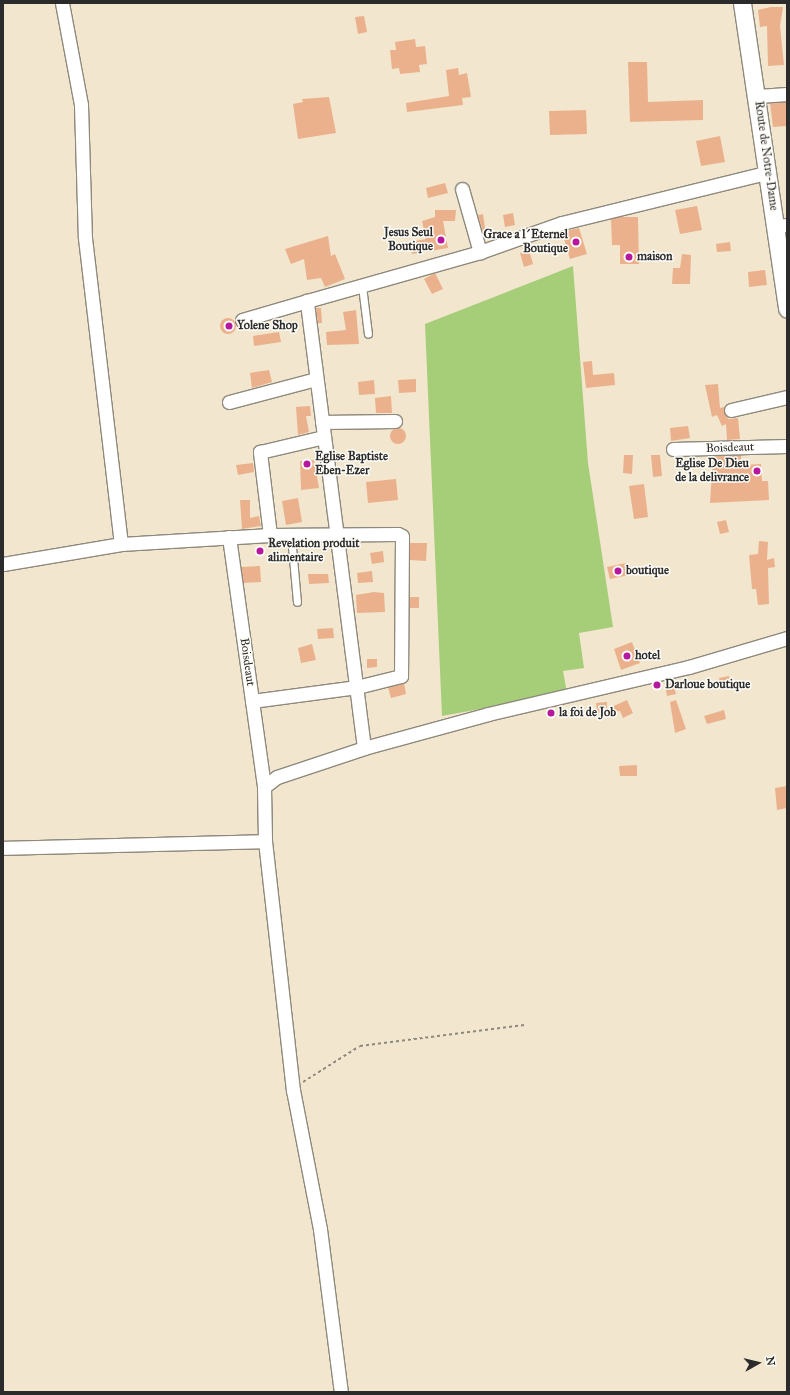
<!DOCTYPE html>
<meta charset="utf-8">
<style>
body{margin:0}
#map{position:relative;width:790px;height:1395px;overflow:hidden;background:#f2e7ce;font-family:"IM FELL Great Primer",serif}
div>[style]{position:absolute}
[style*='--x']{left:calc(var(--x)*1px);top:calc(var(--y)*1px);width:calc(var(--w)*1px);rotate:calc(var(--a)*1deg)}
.green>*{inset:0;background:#a6cd78}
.building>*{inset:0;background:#eab18c}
.round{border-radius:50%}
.path>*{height:2px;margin-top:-1px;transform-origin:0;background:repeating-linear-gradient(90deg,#8e897c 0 3px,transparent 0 6px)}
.roads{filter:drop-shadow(1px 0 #8e897c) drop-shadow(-1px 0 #8e897c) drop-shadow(0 1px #8e897c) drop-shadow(0 -1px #8e897c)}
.service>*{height:7px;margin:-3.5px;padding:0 3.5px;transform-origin:3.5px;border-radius:3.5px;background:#fff}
.minor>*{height:13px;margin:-6.5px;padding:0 6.5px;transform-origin:6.5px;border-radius:6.5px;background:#fff}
.tertiary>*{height:17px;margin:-8.5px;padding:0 8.5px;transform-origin:8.5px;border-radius:8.5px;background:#fff}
.dots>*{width:11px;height:11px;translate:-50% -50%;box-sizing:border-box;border:2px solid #fdfcf7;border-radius:50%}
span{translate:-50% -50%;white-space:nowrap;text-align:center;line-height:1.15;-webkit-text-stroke:3px #fdfcf7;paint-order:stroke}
.street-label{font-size:12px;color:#2b2b2b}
.poi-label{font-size:12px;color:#2b2b2b;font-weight:700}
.right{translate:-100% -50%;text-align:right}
.left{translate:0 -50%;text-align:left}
.frame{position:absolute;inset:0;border:4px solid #2b2b2b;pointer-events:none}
.north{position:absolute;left:738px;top:1343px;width:40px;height:40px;-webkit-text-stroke:3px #fdfcf7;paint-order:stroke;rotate:82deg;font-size:11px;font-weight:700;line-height:16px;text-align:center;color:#2b2b2b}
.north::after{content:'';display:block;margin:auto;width:14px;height:18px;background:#2b2b2b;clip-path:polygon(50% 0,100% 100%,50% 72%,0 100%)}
</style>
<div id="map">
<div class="green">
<i style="clip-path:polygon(573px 266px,588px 463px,613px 627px,579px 633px,584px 668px,563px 671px,567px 693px,442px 716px,425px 324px)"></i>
</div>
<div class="building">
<i style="clip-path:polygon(771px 7px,783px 7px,780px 26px,784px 65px,768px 66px,767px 26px,760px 27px,758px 10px)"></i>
<i style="clip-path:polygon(364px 16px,367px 32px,358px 34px,355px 17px)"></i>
<i style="clip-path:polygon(415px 39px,416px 47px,425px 46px,427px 64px,419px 65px,420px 72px,400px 74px,399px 68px,392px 69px,390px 50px,396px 50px,395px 42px)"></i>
<i style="clip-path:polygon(628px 62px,647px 62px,648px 102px,703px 100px,703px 120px,630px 122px)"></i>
<i style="clip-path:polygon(458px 68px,459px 75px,467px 73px,471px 97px,462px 98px,463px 105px,407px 112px,406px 103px,449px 96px,446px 70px)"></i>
<i style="clip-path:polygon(329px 97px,336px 133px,298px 139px,293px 104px,303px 102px,302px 99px)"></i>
<i style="clip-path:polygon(787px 102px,787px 126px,773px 127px,770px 103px)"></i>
<i style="clip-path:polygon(586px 110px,587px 134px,550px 135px,549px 111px)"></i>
<i style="clip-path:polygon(720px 136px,725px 162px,701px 166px,696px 141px)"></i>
<i style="clip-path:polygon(445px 183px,448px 193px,428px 198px,426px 188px)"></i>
<i style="clip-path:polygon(697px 206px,702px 230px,680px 234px,675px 210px)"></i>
<i style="clip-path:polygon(435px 210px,456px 210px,455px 221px,443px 221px,448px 248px,412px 254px,410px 242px,426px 239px,422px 221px,435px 217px)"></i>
<i style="clip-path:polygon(513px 213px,515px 225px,505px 227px,503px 215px)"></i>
<i style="clip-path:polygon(483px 214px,486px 235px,484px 236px,478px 215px)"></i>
<i style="clip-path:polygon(619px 217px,638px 217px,639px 264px,620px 264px,620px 245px,612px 245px,611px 219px)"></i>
<i style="clip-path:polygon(579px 228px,587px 254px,570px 259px,562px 232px)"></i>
<i style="clip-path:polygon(328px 236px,331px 256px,335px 254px,345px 279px,325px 287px,321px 278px,307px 280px,304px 259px,291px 264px,285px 249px)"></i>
<i style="clip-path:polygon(730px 242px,731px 251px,717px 252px,716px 244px)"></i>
<i style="clip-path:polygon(529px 250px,533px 264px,524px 267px,520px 253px)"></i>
<i style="clip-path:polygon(682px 254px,691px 255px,690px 284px,672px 284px,673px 268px,680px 268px)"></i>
<i style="clip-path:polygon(765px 270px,767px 285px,749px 287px,748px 272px)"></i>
<i style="clip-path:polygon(435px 273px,443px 289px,432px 294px,424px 279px)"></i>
<i style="clip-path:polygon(316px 308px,321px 308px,322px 323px,318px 323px)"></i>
<i style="clip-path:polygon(356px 310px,359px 344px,327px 345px,326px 332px,346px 330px,343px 312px)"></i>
<i class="round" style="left:220px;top:318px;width:16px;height:16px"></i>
<i style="clip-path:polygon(279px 332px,281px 342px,254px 346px,253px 336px)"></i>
<i style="clip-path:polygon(592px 361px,593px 375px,614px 373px,615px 385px,586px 388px,583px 362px)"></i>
<i style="clip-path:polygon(269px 370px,272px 382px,252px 388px,250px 373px)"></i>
<i style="clip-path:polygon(416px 379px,416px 392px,399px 393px,398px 380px)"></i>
<i style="clip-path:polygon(374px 380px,375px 394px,359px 395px,358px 382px)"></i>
<i style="clip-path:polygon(718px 384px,720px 408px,724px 407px,728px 419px,738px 418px,740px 439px,727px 440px,726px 424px,722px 426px,717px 415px,712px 417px,705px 385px)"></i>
<i style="clip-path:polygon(391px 396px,392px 413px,376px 413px,375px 398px)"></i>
<i style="clip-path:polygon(310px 406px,311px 416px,306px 416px,309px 432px,298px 435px,296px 407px)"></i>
<i style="clip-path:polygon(688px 426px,690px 438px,671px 441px,670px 428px)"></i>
<i class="round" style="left:390px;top:428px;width:16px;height:16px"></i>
<i style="clip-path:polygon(624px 455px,633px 455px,632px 474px,623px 473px)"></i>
<i style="clip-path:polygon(651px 455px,660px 455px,662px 476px,653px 477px)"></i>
<i style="clip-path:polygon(741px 455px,741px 465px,761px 464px,762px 481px,768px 481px,769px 500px,710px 503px,713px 456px)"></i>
<i style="clip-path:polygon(314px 460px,319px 488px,301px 490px,300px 461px)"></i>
<i style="clip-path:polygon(253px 463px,254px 472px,238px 475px,236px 465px)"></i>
<i style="clip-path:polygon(396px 479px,398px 500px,368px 503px,366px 482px)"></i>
<i style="clip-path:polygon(644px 484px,648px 517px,634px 519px,629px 486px)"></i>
<i style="clip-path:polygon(298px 498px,302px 522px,286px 525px,282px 501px)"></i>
<i style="clip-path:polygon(240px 500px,250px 500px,250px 518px,259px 516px,261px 526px,242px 529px)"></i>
<i style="clip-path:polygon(726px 520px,729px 532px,720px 534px,717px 522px)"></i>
<i style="clip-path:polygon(759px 541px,768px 542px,767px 560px,774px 558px,775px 567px,768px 568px,769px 604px,758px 605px,756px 589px,752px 589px,749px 555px,758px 554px)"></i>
<i style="clip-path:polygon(410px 543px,427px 543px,426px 561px,410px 560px)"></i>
<i style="clip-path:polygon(383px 551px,384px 562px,372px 564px,370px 553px)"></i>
<i style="clip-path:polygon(626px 563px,629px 575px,610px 579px,607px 567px)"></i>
<i style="clip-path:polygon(260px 566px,261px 582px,243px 583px,241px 567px)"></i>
<i style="clip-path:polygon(372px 571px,373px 582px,358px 583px,357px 573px)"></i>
<i style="clip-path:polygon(308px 574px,328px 574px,329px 583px,309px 584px)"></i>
<i style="clip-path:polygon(374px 592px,384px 593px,385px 612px,357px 613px,356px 595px)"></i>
<i style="clip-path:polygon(410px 597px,419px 597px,419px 608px,409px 608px)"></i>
<i style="clip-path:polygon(333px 628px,334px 638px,318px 639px,317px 629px)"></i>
<i style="clip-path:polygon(632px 642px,640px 663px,621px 670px,614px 649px)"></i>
<i style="clip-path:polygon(312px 644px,316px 660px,301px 663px,298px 648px)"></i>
<i style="clip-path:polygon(367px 659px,377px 659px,377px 667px,367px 668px)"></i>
<i style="clip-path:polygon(729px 676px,731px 687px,721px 688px,719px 678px)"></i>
<i style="clip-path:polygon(404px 683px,406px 694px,391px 698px,388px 687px)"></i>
<i style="clip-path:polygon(673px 683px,676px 694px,667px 696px,665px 685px)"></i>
<i style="clip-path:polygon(627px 700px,633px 713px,623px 718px,620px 711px,597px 713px,596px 703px,607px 702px,607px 709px)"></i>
<i style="clip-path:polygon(676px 700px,686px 729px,675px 733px,670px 702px)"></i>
<i style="clip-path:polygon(724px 710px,726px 719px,707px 724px,704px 716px)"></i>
<i style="clip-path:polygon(637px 765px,637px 776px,620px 776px,619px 766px)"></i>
<i style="clip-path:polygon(787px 786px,787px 808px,777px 810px,775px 788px)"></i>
</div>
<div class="path">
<i style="--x:303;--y:1082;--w:67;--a:-32.3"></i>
<i style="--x:360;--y:1046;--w:166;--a:-7.3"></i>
</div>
<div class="roads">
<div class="service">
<i style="--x:362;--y:286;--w:48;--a:82.9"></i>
<i style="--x:291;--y:536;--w:66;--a:84.8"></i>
</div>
<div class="minor">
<i style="--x:62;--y:3;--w:104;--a:79.4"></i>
<i style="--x:81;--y:105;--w:133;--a:88.3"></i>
<i style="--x:85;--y:238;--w:308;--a:83.3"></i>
<i style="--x:758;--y:96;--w:29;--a:-4"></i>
<i style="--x:462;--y:189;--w:66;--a:74.1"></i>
<i style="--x:776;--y:226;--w:11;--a:-5"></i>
<i style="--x:242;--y:320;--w:68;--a:-16.3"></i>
<i style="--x:229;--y:402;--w:90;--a:-14.8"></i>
<i style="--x:731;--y:410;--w:57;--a:-13.1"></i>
<i style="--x:322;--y:422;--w:73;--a:-0.8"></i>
<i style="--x:673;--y:449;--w:114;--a:-1.5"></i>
<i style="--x:270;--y:535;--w:84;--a:-96.9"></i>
<i style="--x:260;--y:452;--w:66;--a:-13.2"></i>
<i style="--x:229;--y:537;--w:252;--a:82"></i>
<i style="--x:264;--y:787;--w:54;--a:88.9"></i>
<i style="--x:265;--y:841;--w:251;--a:83.6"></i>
<i style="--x:293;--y:1090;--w:142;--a:79"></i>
<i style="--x:320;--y:1229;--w:164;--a:82.7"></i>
<i style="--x:3;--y:564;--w:120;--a:-9.6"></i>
<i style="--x:121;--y:544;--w:149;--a:-3.5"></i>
<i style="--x:270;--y:535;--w:128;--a:-0.4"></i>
<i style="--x:398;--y:534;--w:4;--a:27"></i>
<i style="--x:402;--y:536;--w:140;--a:90.4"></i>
<i style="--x:401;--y:676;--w:45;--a:166"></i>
<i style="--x:357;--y:687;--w:106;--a:172.4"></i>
<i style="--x:364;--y:748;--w:451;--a:-97.3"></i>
<i style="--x:307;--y:301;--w:180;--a:-15.8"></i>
<i style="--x:480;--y:252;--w:87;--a:-19.5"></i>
<i style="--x:562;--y:223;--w:213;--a:-13.8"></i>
<i style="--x:264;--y:787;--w:16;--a:-38"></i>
<i style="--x:277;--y:777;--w:92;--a:-18.4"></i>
<i style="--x:364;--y:748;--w:129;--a:-15.3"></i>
<i style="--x:488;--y:714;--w:206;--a:-13.2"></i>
<i style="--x:689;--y:667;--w:102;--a:-16.5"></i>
<i style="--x:3;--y:848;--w:262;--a:-1.5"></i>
</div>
<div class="tertiary">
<i style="--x:742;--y:3;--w:309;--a:81.6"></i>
</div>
</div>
<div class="dots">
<i style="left:441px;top:240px;background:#b5179e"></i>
<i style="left:576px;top:242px;background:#b5179e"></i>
<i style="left:629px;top:257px;background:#b5179e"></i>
<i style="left:229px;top:326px;background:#b5179e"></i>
<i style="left:307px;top:464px;background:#b5179e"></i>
<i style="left:757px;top:471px;background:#b5179e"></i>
<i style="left:260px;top:551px;background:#b5179e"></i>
<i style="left:618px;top:571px;background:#b5179e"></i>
<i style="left:627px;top:656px;background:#b5179e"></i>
<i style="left:657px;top:685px;background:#b5179e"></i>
<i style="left:551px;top:713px;background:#b5179e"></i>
</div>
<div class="street-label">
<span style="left:766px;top:156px;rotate:82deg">Route de Notre-Dame</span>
<span style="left:730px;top:448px;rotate:-2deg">Boisdeaut</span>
<span style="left:247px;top:662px;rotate:82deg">Boisdeaut</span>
</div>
<div class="poi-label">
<span class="right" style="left:433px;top:240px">Jesus Seul<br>Boutique</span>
<span class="right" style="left:568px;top:242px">Grace a l´Eternel<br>Boutique</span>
<span class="left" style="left:637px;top:257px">maison</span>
<span class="left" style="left:237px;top:326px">Yolene Shop</span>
<span class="left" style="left:315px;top:464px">Eglise Baptiste<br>Eben-Ezer</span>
<span class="right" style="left:749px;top:471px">Eglise De Dieu<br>de la delivrance</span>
<span class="left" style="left:268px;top:551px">Revelation produit<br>alimentaire</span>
<span class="left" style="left:626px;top:571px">boutique</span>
<span class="left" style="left:635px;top:656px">hotel</span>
<span class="left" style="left:665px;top:685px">Darloue boutique</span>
<span class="left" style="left:559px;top:713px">la foi de Job</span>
</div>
<div class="frame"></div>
<div class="north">N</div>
</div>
